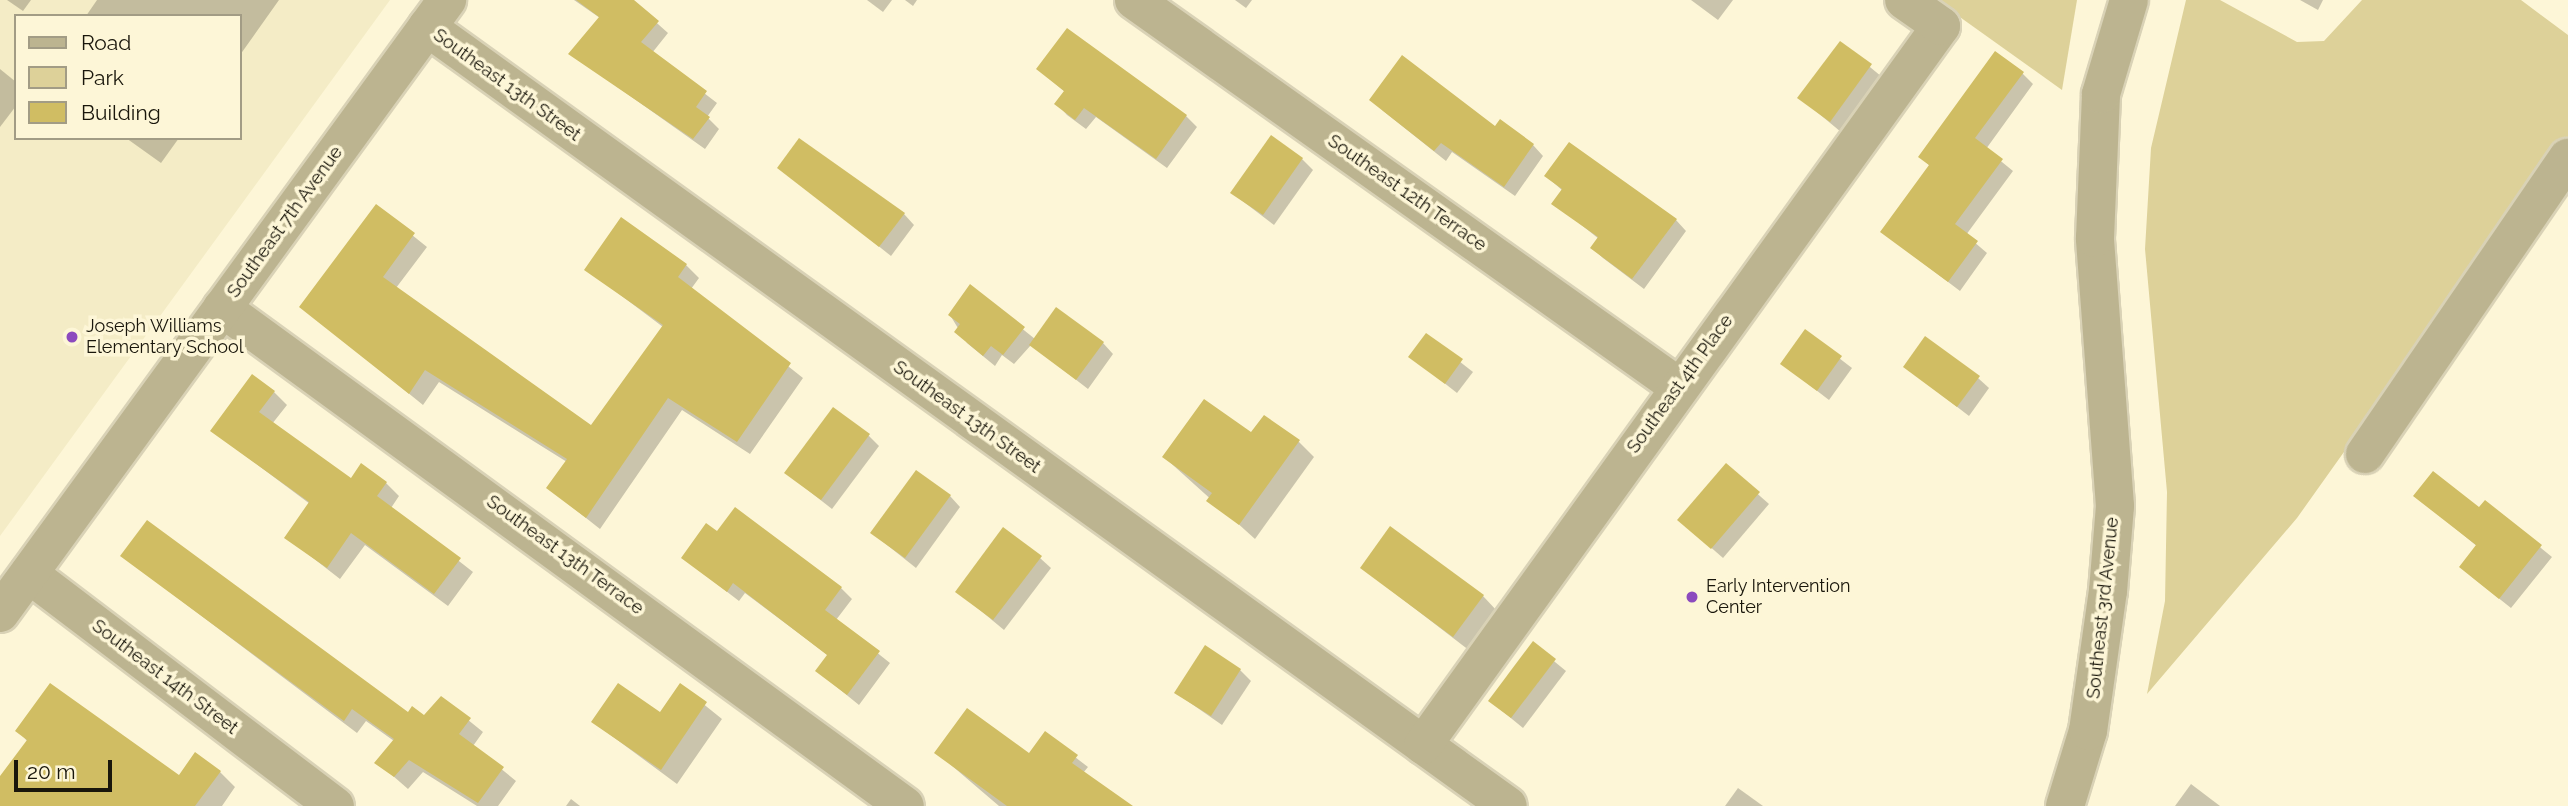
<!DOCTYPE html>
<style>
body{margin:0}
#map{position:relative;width:2568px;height:806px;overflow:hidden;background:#fdf6d7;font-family:Raleway,sans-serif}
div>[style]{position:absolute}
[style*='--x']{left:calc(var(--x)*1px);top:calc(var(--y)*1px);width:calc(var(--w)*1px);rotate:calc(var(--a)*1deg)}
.built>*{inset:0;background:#f4ecc6}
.green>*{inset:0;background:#ddd199}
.shadow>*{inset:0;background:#0003}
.building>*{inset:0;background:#d0bd63}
.roads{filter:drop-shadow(2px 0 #d9d2b6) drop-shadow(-2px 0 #d9d2b6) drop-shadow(0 2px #d9d2b6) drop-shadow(0 -2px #d9d2b6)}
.minor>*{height:38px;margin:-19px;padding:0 19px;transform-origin:19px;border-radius:19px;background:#bcb490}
.dots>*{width:19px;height:19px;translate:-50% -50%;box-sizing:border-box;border:4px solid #fdf6d7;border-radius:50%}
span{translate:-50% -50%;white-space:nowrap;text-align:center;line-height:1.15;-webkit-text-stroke:7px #fdf6d7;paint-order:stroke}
.street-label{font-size:18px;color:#19160b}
.poi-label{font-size:18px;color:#19160b}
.left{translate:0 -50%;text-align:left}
.legend{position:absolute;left:14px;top:14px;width:228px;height:126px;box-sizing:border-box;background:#fdf6d7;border:2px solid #a29c85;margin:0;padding:9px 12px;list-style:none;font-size:21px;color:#19160b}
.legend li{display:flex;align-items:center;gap:14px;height:35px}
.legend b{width:35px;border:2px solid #a29c85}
.scale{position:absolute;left:14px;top:760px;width:98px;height:32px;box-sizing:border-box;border:4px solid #19160b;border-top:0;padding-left:9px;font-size:21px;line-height:24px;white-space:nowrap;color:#19160b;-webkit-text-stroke:5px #fdf6d7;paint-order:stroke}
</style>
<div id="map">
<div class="built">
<i style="clip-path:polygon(evenodd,0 0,390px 0,0 536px,0 0,16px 16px,240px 16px,240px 138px,16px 138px,16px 16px)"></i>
</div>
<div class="green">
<i style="clip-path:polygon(1936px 0,2077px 0,2062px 90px)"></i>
<i style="clip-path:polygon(2186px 0,2220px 0,2297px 42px,2324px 41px,2362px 0,2521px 0,2568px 35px,2568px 137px,2297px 518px,2147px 694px,2165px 601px,2167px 492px,2145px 249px,2151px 148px)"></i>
</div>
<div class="shadow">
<i style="clip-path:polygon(7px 0,31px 0,23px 11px)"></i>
<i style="clip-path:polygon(97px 0,279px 0,240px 55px,240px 16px,86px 16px)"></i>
<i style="clip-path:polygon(574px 0,631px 0,668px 33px,652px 53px,717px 103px,707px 117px,719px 129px,705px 149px,571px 54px,600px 18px)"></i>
<i style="clip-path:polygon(867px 0,892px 0,883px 12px)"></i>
<i style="clip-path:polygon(905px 0,917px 0,913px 6px)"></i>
<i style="clip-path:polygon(1235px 0,1252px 0,1246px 8px)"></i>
<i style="clip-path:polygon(1691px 0,1733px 0,1718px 20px)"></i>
<i style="clip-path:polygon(2300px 0,2323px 0,2318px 10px)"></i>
<i style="clip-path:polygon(1841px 43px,1882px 77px,1841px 132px,1800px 98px)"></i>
<i style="clip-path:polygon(0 69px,16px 82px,16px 106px,0 127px)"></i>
<i style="clip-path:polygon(1038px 69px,1186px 116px,1197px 127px,1167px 168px,1096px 117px,1086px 129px,1067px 115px,1057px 104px,1065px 92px)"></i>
<i style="clip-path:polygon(2022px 73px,2033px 84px,1986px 149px,2013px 171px,1966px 235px,1987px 253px,1960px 291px,1882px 232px,1930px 166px,1920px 157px)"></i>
<i style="clip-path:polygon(1382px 110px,1533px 145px,1543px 156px,1515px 196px,1452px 152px,1446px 161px)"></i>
<i style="clip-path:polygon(126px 138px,179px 138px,161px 163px)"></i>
<i style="clip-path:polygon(1302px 159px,1313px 170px,1274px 225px,1232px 193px)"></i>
<i style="clip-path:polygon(780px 168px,904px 214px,914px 225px,891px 256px)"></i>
<i style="clip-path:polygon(1546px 176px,1676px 220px,1686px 231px,1644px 289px,1603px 258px,1592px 248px,1599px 239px,1554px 203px,1563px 191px)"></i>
<i style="clip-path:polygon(376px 206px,427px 247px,396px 288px,592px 428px,663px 327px,586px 269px,686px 265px,699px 278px,691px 289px,803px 378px,750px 454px,682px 410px,600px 529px,548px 488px,567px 462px,439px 382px,423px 405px,302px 307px)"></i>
<i style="clip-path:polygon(970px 287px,1035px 339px,1103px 343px,1113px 354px,1088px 389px,1031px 345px,1014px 364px,1002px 355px,995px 366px,967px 343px,950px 315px)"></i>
<i style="clip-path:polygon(1805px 332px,1852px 368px,1829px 400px,1782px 364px)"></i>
<i style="clip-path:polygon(1427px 336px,1473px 372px,1457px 393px,1411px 357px)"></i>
<i style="clip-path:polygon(1905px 367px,1978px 378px,1989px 388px,1969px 416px)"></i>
<i style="clip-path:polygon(274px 392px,287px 405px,272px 424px,351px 481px,386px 483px,399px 496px,391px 508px,473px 572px,448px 606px,365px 545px,340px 579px,286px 537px,310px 504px,212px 431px)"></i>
<i style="clip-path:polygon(868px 435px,879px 446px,832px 509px,786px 473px)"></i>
<i style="clip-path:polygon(1252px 435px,1299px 442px,1314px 457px,1255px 539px,1164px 457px)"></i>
<i style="clip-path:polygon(1726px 466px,1769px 504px,1723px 558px,1691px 530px)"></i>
<i style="clip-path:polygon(950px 496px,960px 507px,916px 568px,872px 533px)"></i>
<i style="clip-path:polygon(2416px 496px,2479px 510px,2485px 502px,2552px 557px,2511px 608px,2472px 577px,2478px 547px)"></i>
<i style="clip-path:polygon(717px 533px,841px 588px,852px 599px,836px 620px,890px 663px,859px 705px,817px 671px,829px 656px,745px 593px,739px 601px,683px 558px)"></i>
<i style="clip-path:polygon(122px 556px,408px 714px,425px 717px,441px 698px,483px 732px,473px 746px,516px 781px,498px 806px,477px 806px,423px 772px,408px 789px,377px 762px,394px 741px,366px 721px,357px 733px)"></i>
<i style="clip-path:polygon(1040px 558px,1051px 568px,1004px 630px,957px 591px)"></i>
<i style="clip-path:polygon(1362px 568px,1483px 596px,1498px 612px,1470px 651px)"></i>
<i style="clip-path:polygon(1533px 644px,1566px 671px,1523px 728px,1490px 701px)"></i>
<i style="clip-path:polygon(1240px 670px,1251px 681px,1222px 725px,1176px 693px)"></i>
<i style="clip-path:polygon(681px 686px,722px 719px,677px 784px,593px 722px,661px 715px)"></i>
<i style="clip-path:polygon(18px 731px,179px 777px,220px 772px,235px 787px,222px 806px,0 806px,0 779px,28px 742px)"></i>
<i style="clip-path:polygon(1045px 734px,1088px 767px,1083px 773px,1130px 806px,999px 806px,937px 753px,1029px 756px)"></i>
<i style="clip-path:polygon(2191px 784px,2220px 806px,2175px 806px)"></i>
<i style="clip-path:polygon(1738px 788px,1763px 806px,1725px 806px)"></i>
<i style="clip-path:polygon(571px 799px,580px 806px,566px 806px)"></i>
</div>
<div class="building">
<i style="clip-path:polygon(576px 0,634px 0,659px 21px,641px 42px,707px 91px,696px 107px,710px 117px,693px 139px,568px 54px,599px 17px)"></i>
<i style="clip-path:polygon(1067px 28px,1187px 115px,1156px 159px,1084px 108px,1075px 120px,1054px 104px,1064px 91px,1036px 69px)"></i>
<i style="clip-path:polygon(1840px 41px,1872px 64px,1830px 122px,1797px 98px)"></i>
<i style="clip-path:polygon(1995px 51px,2024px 72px,1975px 138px,2003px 159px,1955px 224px,1978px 241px,1948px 282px,1880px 232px,1929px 165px,1918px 157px)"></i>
<i style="clip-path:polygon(1402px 55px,1495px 126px,1500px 119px,1534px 144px,1504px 187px,1441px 143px,1434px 151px,1369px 100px)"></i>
<i style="clip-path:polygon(1271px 135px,1303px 158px,1263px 215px,1230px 193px)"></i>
<i style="clip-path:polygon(799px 138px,905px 213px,879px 247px,777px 168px)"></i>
<i style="clip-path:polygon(1569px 142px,1677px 219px,1632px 279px,1590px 248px,1598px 237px,1551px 204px,1562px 189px,1544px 176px)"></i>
<i style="clip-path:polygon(376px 204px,415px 233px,383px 277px,591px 425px,663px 325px,584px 270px,621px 217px,687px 264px,678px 277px,791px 363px,737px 442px,668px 398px,586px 518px,546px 488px,567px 459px,425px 370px,409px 394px,299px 307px)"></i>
<i style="clip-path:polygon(970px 284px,1025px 327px,1003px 355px,991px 346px,983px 356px,954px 332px,960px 324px,948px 315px)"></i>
<i style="clip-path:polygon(1056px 307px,1104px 342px,1076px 380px,1029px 345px)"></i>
<i style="clip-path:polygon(1805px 329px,1842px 356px,1817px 391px,1780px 364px)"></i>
<i style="clip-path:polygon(1426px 333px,1463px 359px,1445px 384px,1408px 357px)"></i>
<i style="clip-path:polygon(1925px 336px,1980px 376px,1957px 407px,1903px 367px)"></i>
<i style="clip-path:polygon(252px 374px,275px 391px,259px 412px,351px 478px,361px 463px,387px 482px,377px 496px,461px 558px,434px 594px,351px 533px,327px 568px,284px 538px,309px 502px,210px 431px)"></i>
<i style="clip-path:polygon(1204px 399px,1251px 432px,1264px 415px,1300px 440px,1239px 525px,1206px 501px,1212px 493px,1162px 457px)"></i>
<i style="clip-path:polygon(833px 407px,870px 434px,821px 500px,784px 473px)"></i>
<i style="clip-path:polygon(1726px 463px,1760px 492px,1711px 549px,1677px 520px)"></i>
<i style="clip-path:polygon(916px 470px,951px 495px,905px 558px,870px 533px)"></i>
<i style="clip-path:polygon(2433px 471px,2479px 507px,2485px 500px,2542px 545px,2499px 599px,2459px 567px,2476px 545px,2413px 496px)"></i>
<i style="clip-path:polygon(735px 507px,842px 587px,825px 610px,880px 651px,847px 695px,815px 671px,827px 655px,733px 583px,727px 592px,681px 558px,706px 523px,717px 531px)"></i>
<i style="clip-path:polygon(147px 520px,408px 712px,412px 706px,424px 715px,441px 696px,471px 718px,459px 734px,504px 767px,478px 803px,409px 760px,394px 777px,374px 763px,394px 739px,352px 709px,344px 721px,120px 556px)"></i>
<i style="clip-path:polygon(1390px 526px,1484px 595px,1453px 637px,1360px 568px)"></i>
<i style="clip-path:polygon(1003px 527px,1042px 556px,993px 620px,955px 592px)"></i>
<i style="clip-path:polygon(1533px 641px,1556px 659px,1511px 718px,1488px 701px)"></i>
<i style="clip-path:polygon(1205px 645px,1241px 669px,1211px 716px,1174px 693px)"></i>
<i style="clip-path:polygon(50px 683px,179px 775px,195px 752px,221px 771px,195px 806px,0 806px,0 776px,27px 740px,15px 731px)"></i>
<i style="clip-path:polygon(618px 683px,660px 712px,680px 683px,707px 702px,661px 770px,591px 722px)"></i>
<i style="clip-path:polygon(967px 708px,1029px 753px,1045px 731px,1078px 755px,1072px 763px,1133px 806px,1007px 806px,934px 753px)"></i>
</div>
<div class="roads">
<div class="minor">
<i style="--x:1134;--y:0;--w:668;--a:35.38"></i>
<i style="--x:427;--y:27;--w:1332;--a:35.78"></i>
<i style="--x:222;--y:308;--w:845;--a:36.1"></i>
<i style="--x:2365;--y:454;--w:359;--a:-55.6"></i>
<i style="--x:29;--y:574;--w:384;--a:37.2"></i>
<i style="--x:0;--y:613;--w:759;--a:-53.9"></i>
<i style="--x:1423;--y:745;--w:886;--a:-54.23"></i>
<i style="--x:1941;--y:26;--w:45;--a:-144.9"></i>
<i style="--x:2065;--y:806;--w:78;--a:-73"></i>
<i style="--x:2088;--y:731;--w:141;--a:-81.9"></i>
<i style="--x:2108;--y:591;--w:85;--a:-85.3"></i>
<i style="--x:2115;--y:506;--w:269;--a:-94.3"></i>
<i style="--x:2095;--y:238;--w:144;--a:-87.6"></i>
<i style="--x:2101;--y:94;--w:98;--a:-73.4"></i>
</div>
</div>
<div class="dots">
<i style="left:72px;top:337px;background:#8c4abe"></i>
<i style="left:1692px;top:597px;background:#8c4abe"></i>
</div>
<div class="street-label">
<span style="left:507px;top:85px;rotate:36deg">Southeast 13th Street</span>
<span style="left:1407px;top:193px;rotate:35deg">Southeast 12th Terrace</span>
<span style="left:285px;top:222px;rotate:-54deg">Southeast 7th Avenue</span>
<span style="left:1680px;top:384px;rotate:-54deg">Southeast 4th Place</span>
<span style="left:967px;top:417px;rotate:36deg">Southeast 13th Street</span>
<span style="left:565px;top:555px;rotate:36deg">Southeast 13th Terrace</span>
<span style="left:2103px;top:608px;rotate:-84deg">Southeast 3rd Avenue</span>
<span style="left:165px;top:677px;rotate:37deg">Southeast 14th Street</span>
</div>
<div class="poi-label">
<span class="left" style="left:86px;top:337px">Joseph Williams<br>Elementary School</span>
<span class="left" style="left:1706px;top:597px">Early Intervention<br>Center</span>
</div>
<ul class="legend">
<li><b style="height:9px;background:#bcb490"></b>Road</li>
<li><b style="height:19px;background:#ddd199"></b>Park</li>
<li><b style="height:19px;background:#d0bd63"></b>Building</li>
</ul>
<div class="scale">20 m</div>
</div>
